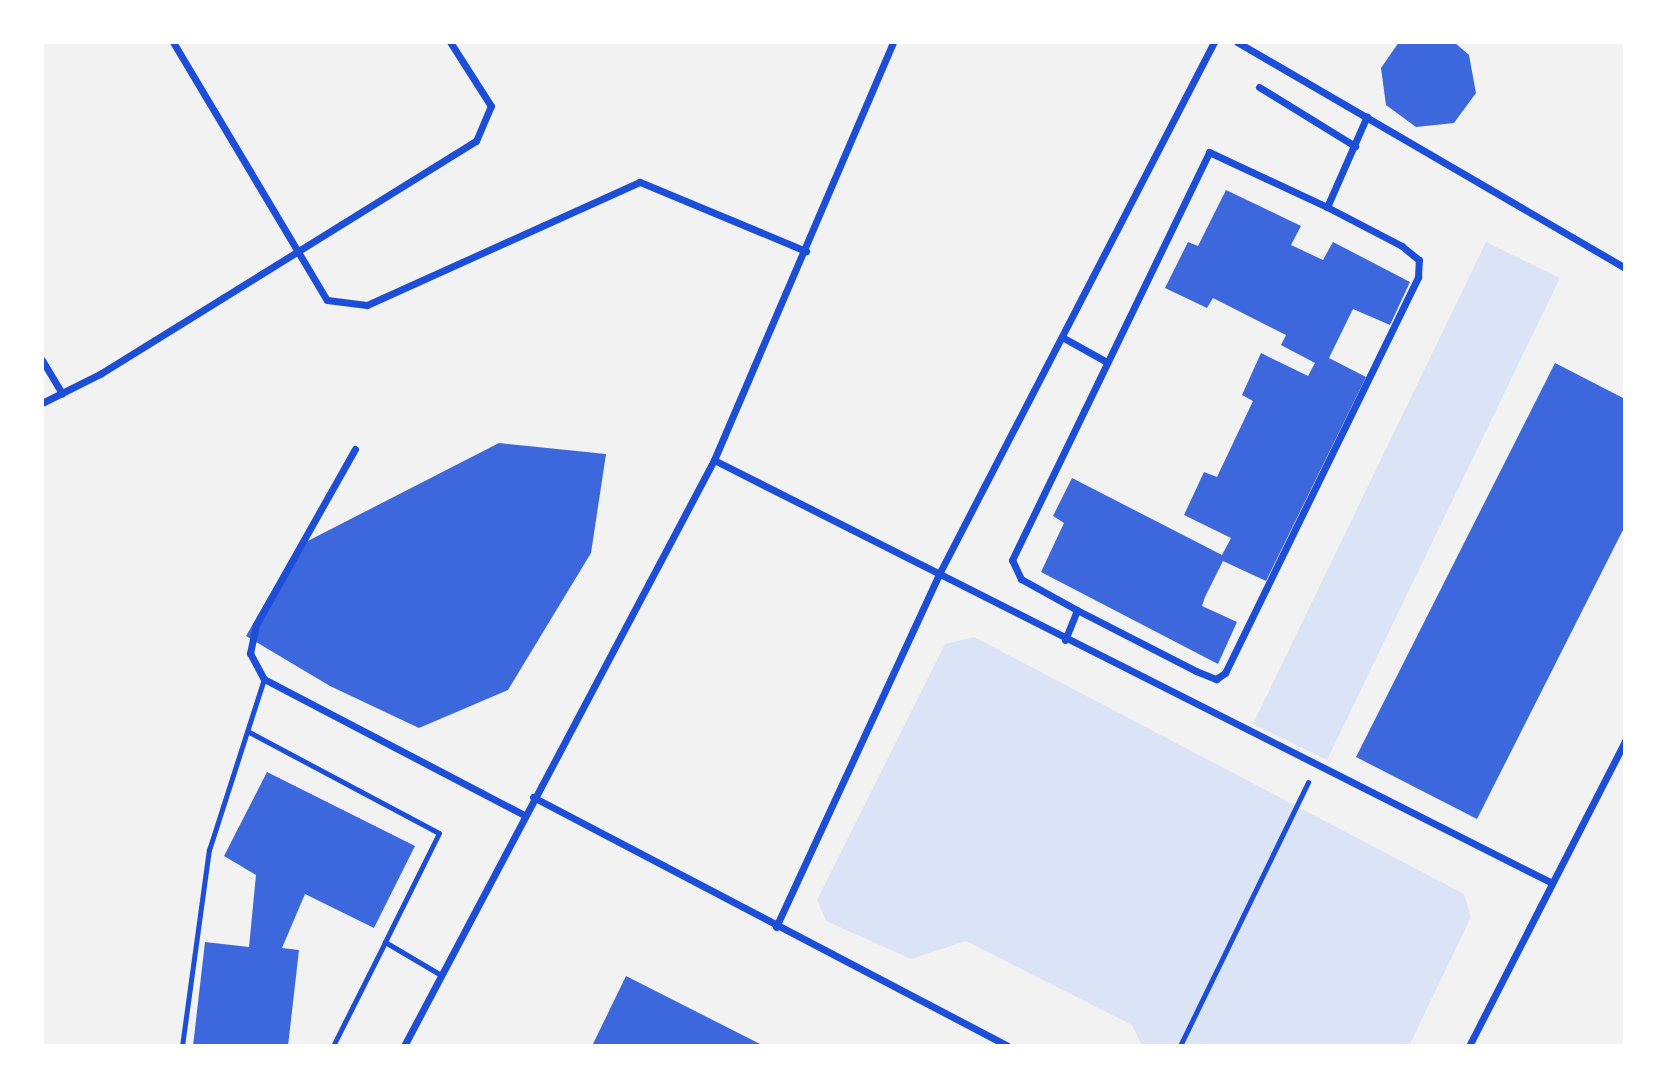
<!DOCTYPE html>
<style>
body{margin:0}
#map{position:relative;width:1667px;height:1088px;overflow:hidden;background:#f2f2f2;font-family:"Fira Sans",sans-serif}
div>[style]{position:absolute}
[style*='--x']{left:calc(var(--x)*1px);top:calc(var(--y)*1px);width:calc(var(--w)*1px);rotate:calc(var(--a)*1deg)}
.green>*{inset:0;background:#dbe4f7}
.building>*{inset:0;background:#3d67dc}
.path>*{height:4.5px;margin:-2.25px;padding:0 2.25px;transform-origin:2.25px;border-radius:2.25px;background:#1d4ed8}
.service>*{height:5px;margin:-2.5px;padding:0 2.5px;transform-origin:2.5px;border-radius:2.5px;background:#1d4ed8}
.minor>*{height:7px;margin:-3.5px;padding:0 3.5px;transform-origin:3.5px;border-radius:3.5px;background:#1d4ed8}
span{translate:-50% -50%;white-space:nowrap;text-align:center;line-height:1.15;-webkit-text-stroke:7px #fff;paint-order:stroke}
.frame{position:absolute;inset:0;border:44px solid #fff;pointer-events:none}
</style>
<div id="map">
<div class="green">
<i style="clip-path:polygon(1486px 242px,1560px 278px,1327px 760px,1253px 724px)"></i>
<i style="clip-path:polygon(974px 637px,1464px 894px,1471px 917px,1409px 1046px,1142px 1046px,1132px 1025px,966px 941px,911px 959px,826px 921px,817px 900px,945px 644px)"></i>
</div>
<div class="building">
<i style="clip-path:polygon(1399px 42px,1454px 42px,1469px 55px,1476px 93px,1454px 123px,1416px 127px,1386px 105px,1381px 68px)"></i>
<i style="clip-path:polygon(1226px 190px,1301px 226px,1291px 245px,1323px 260px,1333px 242px,1410px 282px,1390px 325px,1353px 309px,1329px 358px,1366px 377px,1266px 581px,1223px 561px,1205px 597px,1202px 606px,1237px 622px,1218px 664px,1041px 572px,1064px 523px,1053px 516px,1072px 478px,1222px 555px,1231px 538px,1184px 515px,1204px 472px,1217px 477px,1253px 401px,1242px 395px,1261px 353px,1308px 376px,1315px 363px,1281px 345px,1286px 335px,1213px 298px,1207px 308px,1165px 288px,1188px 242px,1198px 246px)"></i>
<i style="clip-path:polygon(1555px 363px,1625px 399px,1625px 526px,1477px 819px,1356px 757px)"></i>
<i style="clip-path:polygon(499px 443px,606px 454px,591px 553px,508px 690px,419px 728px,330px 686px,246px 636px,298px 546px)"></i>
<i style="clip-path:polygon(267px 772px,415px 846px,374px 928px,305px 894px,282px 948px,299px 950px,288px 1046px,193px 1046px,205px 942px,249px 947px,256px 875px,224px 856px)"></i>
<i style="clip-path:polygon(626px 976px,764px 1046px,592px 1046px)"></i>
</div>
<div class="path">
<i style="--x:1180;--y:1046;--w:293;--a:-64.1"></i>
</div>
<div class="service">
<i style="--x:249;--y:732;--w:215;--a:28"></i>
<i style="--x:439;--y:833;--w:122;--a:116.4"></i>
<i style="--x:182;--y:1046;--w:198;--a:-82.2"></i>
<i style="--x:209;--y:850;--w:180;--a:-72.2"></i>
<i style="--x:333;--y:1046;--w:116;--a:-63.4"></i>
<i style="--x:385;--y:942;--w:65;--a:30.5"></i>
</div>
<div class="minor">
<i style="--x:173;--y:42;--w:300;--a:59.2"></i>
<i style="--x:327;--y:300;--w:40;--a:7.1"></i>
<i style="--x:367;--y:305;--w:299;--a:-24.3"></i>
<i style="--x:640;--y:182;--w:180;--a:22.6"></i>
<i style="--x:1237;--y:42;--w:449;--a:30.2"></i>
<i style="--x:1259;--y:87;--w:113;--a:31.6"></i>
<i style="--x:1062;--y:337;--w:49;--a:29.2"></i>
<i style="--x:42;--y:360;--w:39;--a:59"></i>
<i style="--x:42;--y:403;--w:65;--a:-26.6"></i>
<i style="--x:100;--y:374;--w:442;--a:-31.8"></i>
<i style="--x:476;--y:141;--w:38;--a:-67"></i>
<i style="--x:491;--y:106;--w:76;--a:-122.6"></i>
<i style="--x:355;--y:449;--w:202;--a:119.4"></i>
<i style="--x:256;--y:625;--w:29;--a:102"></i>
<i style="--x:250;--y:653;--w:30;--a:62"></i>
<i style="--x:264;--y:679;--w:293;--a:27.6"></i>
<i style="--x:714;--y:460;--w:936;--a:26.78"></i>
<i style="--x:1077;--y:610;--w:64;--a:-151"></i>
<i style="--x:1021;--y:579;--w:21;--a:-115"></i>
<i style="--x:1012;--y:560;--w:453;--a:-64.2"></i>
<i style="--x:1209;--y:152;--w:130;--a:25"></i>
<i style="--x:1065;--y:640;--w:32;--a:-68"></i>
<i style="--x:1077;--y:610;--w:134;--a:27.1"></i>
<i style="--x:1196;--y:671;--w:22;--a:22"></i>
<i style="--x:1216;--y:679;--w:11;--a:-34"></i>
<i style="--x:1225;--y:673;--w:441;--a:-64"></i>
<i style="--x:1418;--y:277;--w:17;--a:-87"></i>
<i style="--x:1419;--y:260;--w:22;--a:-141"></i>
<i style="--x:1402;--y:246;--w:85;--a:-152.5"></i>
<i style="--x:1327;--y:207;--w:99;--a:-66.3"></i>
<i style="--x:533;--y:797;--w:536;--a:27.66"></i>
<i style="--x:776;--y:927;--w:387;--a:-65.2"></i>
<i style="--x:938;--y:576;--w:601;--a:-62.67"></i>
<i style="--x:404;--y:1046;--w:663;--a:-62.12"></i>
<i style="--x:714;--y:460;--w:455;--a:-66.8"></i>
<i style="--x:1469;--y:1046;--w:343;--a:-62.9"></i>
</div>
<div class="frame"></div>
</div>
